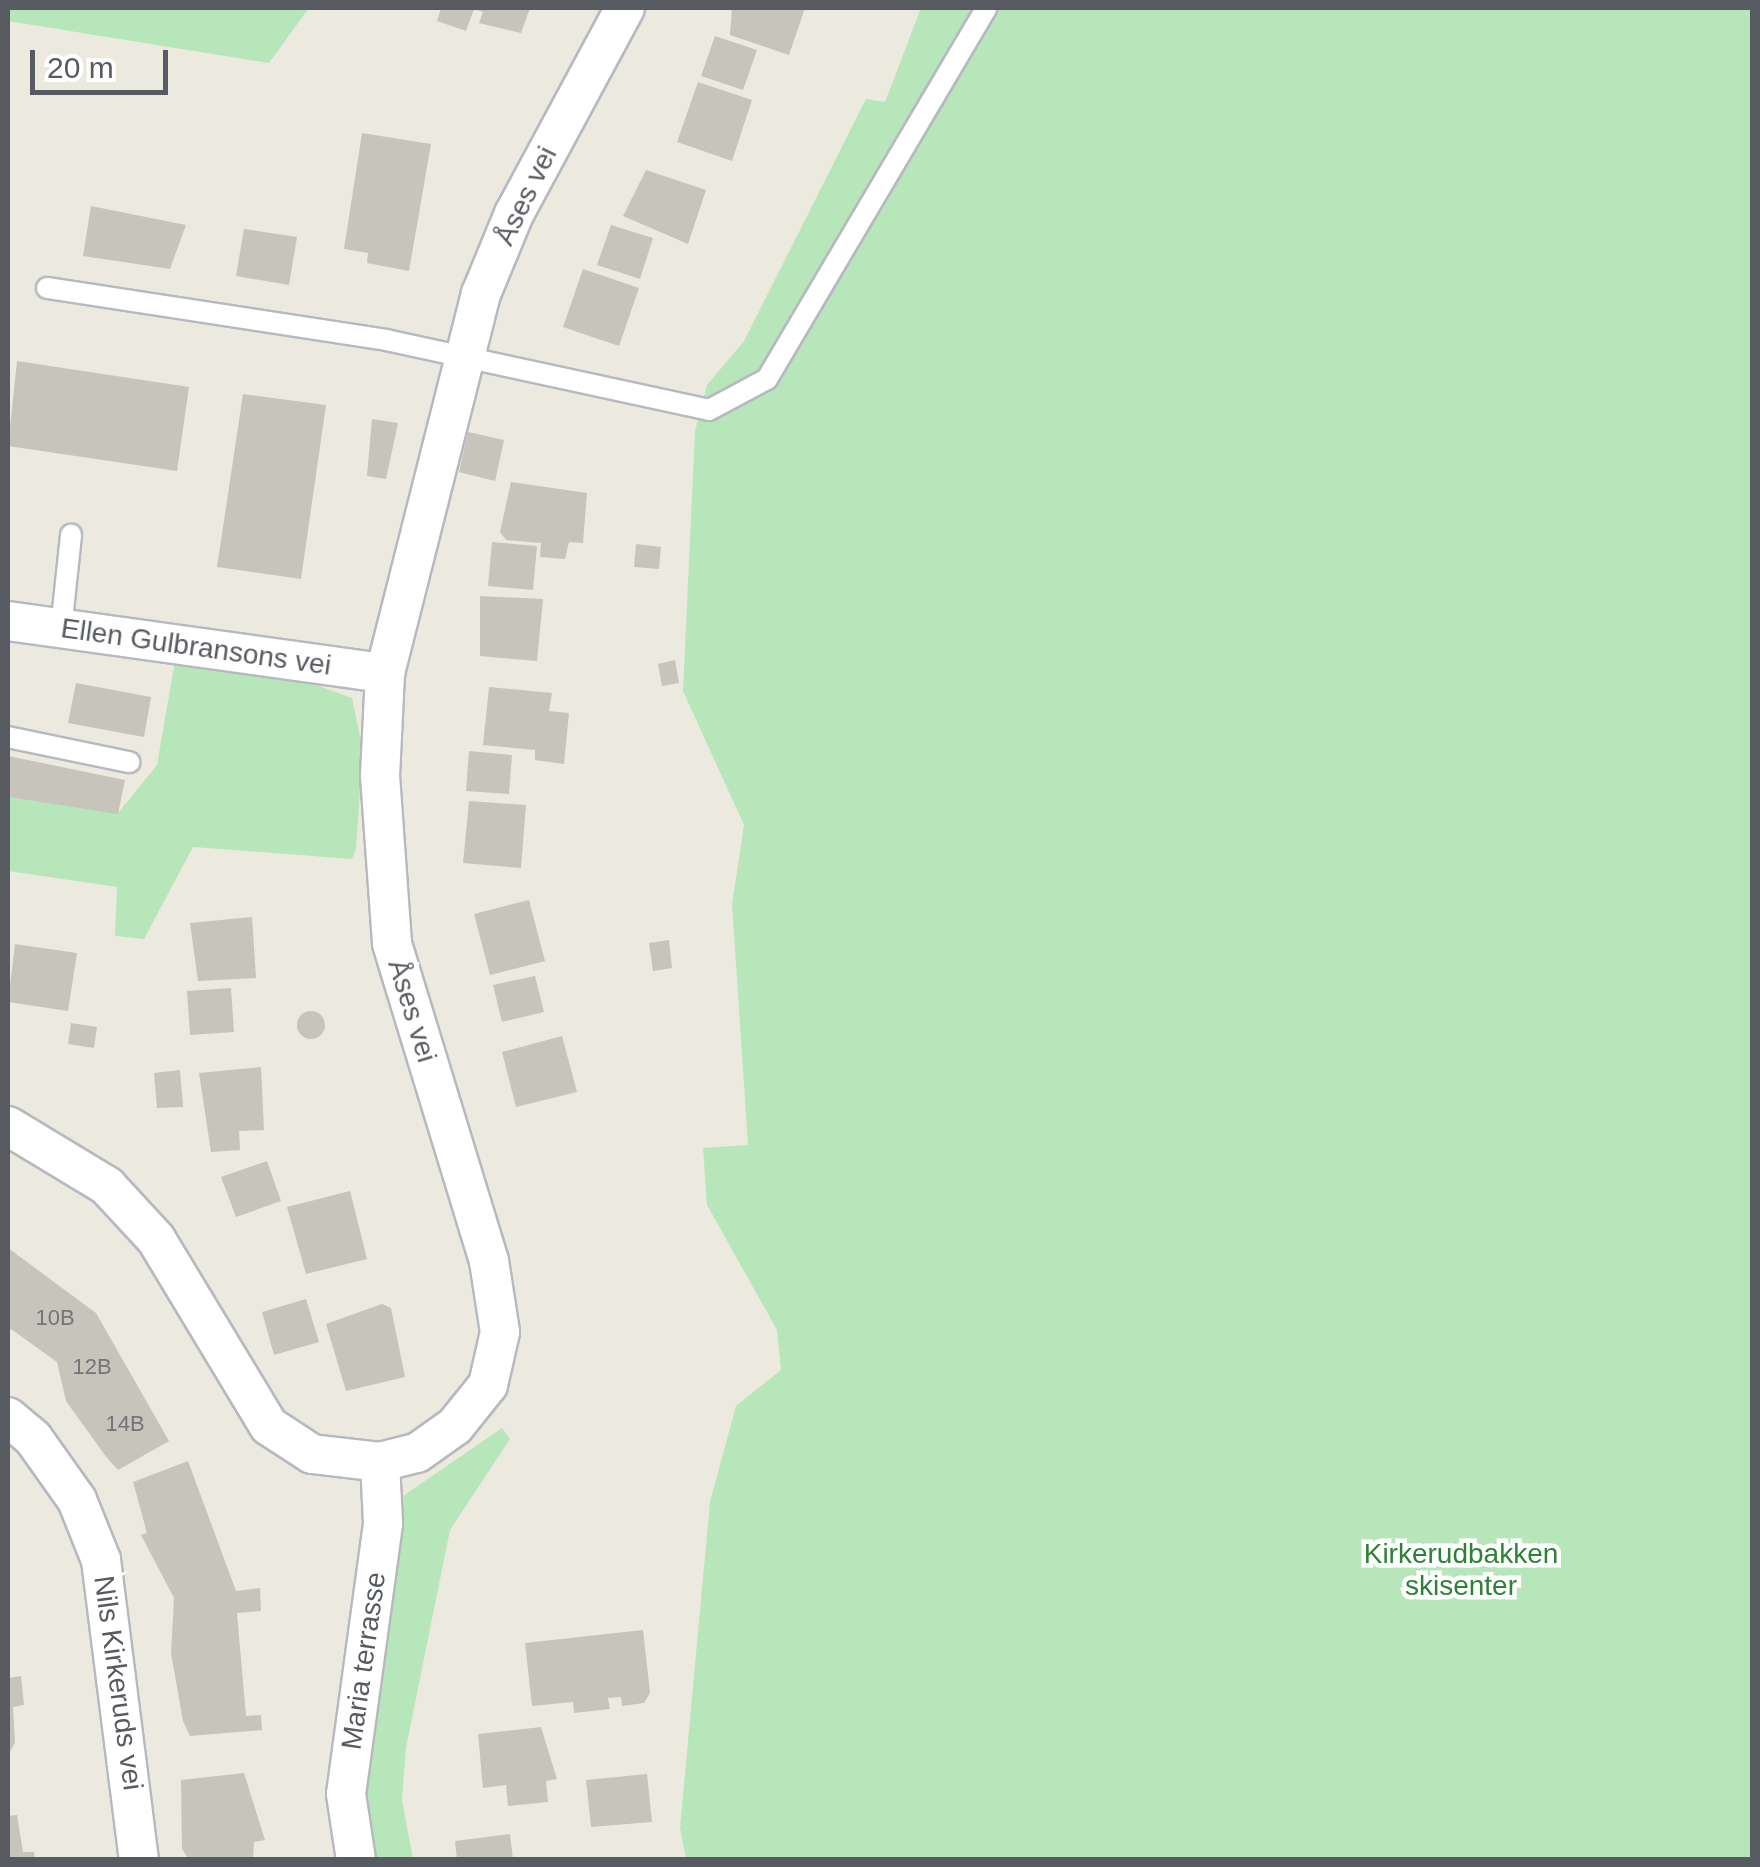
<!DOCTYPE html>
<meta charset="utf-8">
<style>
body{margin:0}
#map{position:relative;width:1760px;height:1867px;overflow:hidden;background:#eceade;font-family:Arial,sans-serif}
div>[style]{position:absolute}
[style*='--x']{left:calc(var(--x)*1px);top:calc(var(--y)*1px);width:calc(var(--w)*1px);rotate:calc(var(--a)*1deg)}
.green>*{inset:0;background:#b8e6bb}
.building>*{inset:0;background:#c7c4bb}
.round{border-radius:50%}
.roads{filter:drop-shadow(2px 0 #b6b9bf) drop-shadow(-2px 0 #b6b9bf) drop-shadow(0 2px #b6b9bf) drop-shadow(0 -2px #b6b9bf)}
.lane>*{height:20px;margin:-10px;padding:0 10px;transform-origin:10px;border-radius:10px;background:#fff}
.street>*{height:38px;margin:-19px;padding:0 19px;transform-origin:19px;border-radius:19px;background:#fff}
span{translate:-50% -50%;white-space:nowrap;text-align:center;line-height:1.15;-webkit-text-stroke:9px #fff;paint-order:stroke}
.number-label{font-size:22px;color:#737578}
.number-label span{-webkit-text-stroke-width:0}
.street-label{font-size:28px;color:#575b61}
.park-label{font-size:28px;color:#2e8237}
.frame{position:absolute;inset:0;border:10px solid #575b61;pointer-events:none}
.scale{position:absolute;left:30px;top:50px;width:138px;height:45px;box-sizing:border-box;border:5px solid #575b61;border-top:0;padding-left:12px;font-size:30px;line-height:35px;white-space:nowrap;color:#575b61;-webkit-text-stroke:8px #fff;paint-order:stroke}
</style>
<div id="map">
<div class="green">
<i style="clip-path:polygon(8px 8px,309px 8px,269px 63px,8px 21px)"></i>
<i style="clip-path:polygon(921px 8px,1752px 8px,1752px 1859px,686px 1859px,680px 1828px,710px 1502px,736px 1406px,781px 1370px,777px 1330px,707px 1205px,703px 1148px,748px 1145px,732px 904px,744px 825px,683px 691px,695px 431px,707px 385px,744px 341px,866px 99px,885px 102px)"></i>
<i style="clip-path:polygon(175px 661px,303px 680px,352px 698px,363px 750px,356px 849px,352px 859px,193px 847px,144px 939px,115px 936px,117px 887px,8px 871px,8px 797px,118px 813px,157px 765px)"></i>
<i style="clip-path:polygon(502px 1428px,510px 1439px,450px 1530px,406px 1748px,402px 1800px,413px 1859px,373px 1860px,361px 1797px,403px 1496px)"></i>
</div>
<div class="building">
<i style="clip-path:polygon(441px 8px,530px 8px,521px 33px,479px 23px,483px 12px,474px 9px,466px 31px,437px 21px)"></i>
<i style="clip-path:polygon(732px 8px,805px 8px,789px 55px,730px 35px)"></i>
<i style="clip-path:polygon(715px 36px,757px 50px,743px 90px,701px 76px)"></i>
<i style="clip-path:polygon(698px 82px,752px 100px,732px 161px,677px 142px)"></i>
<i style="clip-path:polygon(362px 133px,431px 144px,409px 271px,367px 263px,368px 253px,344px 249px)"></i>
<i style="clip-path:polygon(646px 170px,706px 190px,688px 244px,623px 216px)"></i>
<i style="clip-path:polygon(91px 206px,186px 225px,170px 269px,83px 256px)"></i>
<i style="clip-path:polygon(611px 225px,653px 238px,640px 279px,597px 265px)"></i>
<i style="clip-path:polygon(244px 229px,297px 237px,289px 285px,236px 276px)"></i>
<i style="clip-path:polygon(583px 269px,639px 288px,619px 346px,563px 327px)"></i>
<i style="clip-path:polygon(17px 361px,189px 387px,177px 471px,8px 446px)"></i>
<i style="clip-path:polygon(243px 394px,326px 405px,301px 579px,217px 567px)"></i>
<i style="clip-path:polygon(372px 419px,398px 423px,386px 479px,367px 476px)"></i>
<i style="clip-path:polygon(468px 432px,504px 440px,495px 481px,459px 472px)"></i>
<i style="clip-path:polygon(511px 482px,587px 493px,583px 543px,569px 542px,565px 559px,540px 557px,541px 543px,506px 540px,500px 532px)"></i>
<i style="clip-path:polygon(492px 542px,537px 546px,533px 590px,488px 586px)"></i>
<i style="clip-path:polygon(636px 544px,661px 547px,659px 569px,634px 567px)"></i>
<i style="clip-path:polygon(480px 596px,543px 599px,537px 661px,480px 656px)"></i>
<i style="clip-path:polygon(675px 660px,679px 683px,662px 686px,658px 664px)"></i>
<i style="clip-path:polygon(76px 683px,151px 697px,144px 737px,68px 723px)"></i>
<i style="clip-path:polygon(489px 687px,552px 693px,549px 711px,569px 713px,564px 764px,535px 760px,535px 750px,483px 745px)"></i>
<i style="clip-path:polygon(469px 751px,512px 755px,509px 794px,466px 791px)"></i>
<i style="clip-path:polygon(8px 756px,125px 780px,118px 814px,8px 797px)"></i>
<i style="clip-path:polygon(469px 801px,526px 805px,521px 868px,463px 863px)"></i>
<i style="clip-path:polygon(529px 900px,545px 961px,490px 975px,474px 914px)"></i>
<i style="clip-path:polygon(252px 917px,256px 978px,198px 981px,190px 923px)"></i>
<i style="clip-path:polygon(669px 940px,672px 968px,653px 971px,649px 943px)"></i>
<i style="clip-path:polygon(15px 944px,77px 953px,68px 1011px,8px 1002px)"></i>
<i style="clip-path:polygon(535px 976px,544px 1012px,502px 1022px,493px 985px)"></i>
<i style="clip-path:polygon(231px 988px,234px 1032px,190px 1035px,187px 991px)"></i>
<i class="round" style="left:297px;top:1011px;width:28px;height:28px"></i>
<i style="clip-path:polygon(71px 1023px,97px 1027px,94px 1048px,68px 1044px)"></i>
<i style="clip-path:polygon(562px 1036px,577px 1092px,516px 1107px,502px 1052px)"></i>
<i style="clip-path:polygon(261px 1067px,264px 1130px,239px 1131px,240px 1150px,211px 1152px,199px 1073px)"></i>
<i style="clip-path:polygon(180px 1070px,183px 1107px,157px 1108px,154px 1073px)"></i>
<i style="clip-path:polygon(267px 1161px,281px 1201px,236px 1217px,221px 1177px)"></i>
<i style="clip-path:polygon(350px 1191px,367px 1259px,306px 1274px,287px 1207px)"></i>
<i style="clip-path:polygon(8px 1248px,96px 1313px,169px 1441px,118px 1470px,107px 1458px,66px 1401px,57px 1362px,11px 1329px,8px 1334px)"></i>
<i style="clip-path:polygon(306px 1299px,319px 1342px,274px 1355px,262px 1312px)"></i>
<i style="clip-path:polygon(382px 1304px,391px 1308px,405px 1377px,346px 1391px,326px 1324px)"></i>
<i style="clip-path:polygon(188px 1461px,236px 1591px,260px 1588px,261px 1611px,237px 1613px,246px 1716px,261px 1715px,262px 1730px,190px 1736px,183px 1721px,171px 1653px,174px 1598px,141px 1535px,147px 1533px,133px 1482px)"></i>
<i style="clip-path:polygon(643px 1630px,650px 1693px,644px 1703px,622px 1706px,621px 1697px,608px 1698px,610px 1709px,574px 1713px,573px 1702px,532px 1706px,525px 1643px)"></i>
<i style="clip-path:polygon(21px 1676px,24px 1705px,13px 1707px,15px 1743px,8px 1755px,8px 1678px)"></i>
<i style="clip-path:polygon(541px 1727px,557px 1779px,546px 1781px,548px 1802px,508px 1806px,506px 1785px,483px 1788px,478px 1734px)"></i>
<i style="clip-path:polygon(244px 1773px,265px 1840px,254px 1842px,253px 1860px,189px 1860px,182px 1849px,181px 1780px)"></i>
<i style="clip-path:polygon(647px 1774px,652px 1822px,591px 1827px,586px 1780px)"></i>
<i style="clip-path:polygon(17px 1815px,23px 1852px,34px 1852px,35px 1860px,8px 1860px,8px 1816px)"></i>
<i style="clip-path:polygon(510px 1834px,513px 1860px,457px 1860px,455px 1841px)"></i>
</div>
<div class="roads">
<div class="lane">
<i style="--x:47;--y:288;--w:343;--a:8.7"></i>
<i style="--x:386;--y:340;--w:330;--a:12.2"></i>
<i style="--x:709;--y:410;--w:66;--a:-28.1"></i>
<i style="--x:767;--y:379;--w:431;--a:-59.4"></i>
<i style="--x:61;--y:629;--w:95;--a:-83.9"></i>
<i style="--x:8;--y:737;--w:124;--a:11.7"></i>
</div>
<div class="street">
<i style="--x:8;--y:621;--w:381;--a:7.9"></i>
<i style="--x:8;--y:1126;--w:116;--a:31.2"></i>
<i style="--x:107;--y:1186;--w:72;--a:47.2"></i>
<i style="--x:156;--y:1239;--w:218;--a:58.9"></i>
<i style="--x:269;--y:1426;--w:51;--a:33.1"></i>
<i style="--x:312;--y:1454;--w:68;--a:6.7"></i>
<i style="--x:380;--y:1462;--w:38;--a:-14"></i>
<i style="--x:417;--y:1453;--w:47;--a:-35.4"></i>
<i style="--x:455;--y:1426;--w:53;--a:-51.2"></i>
<i style="--x:488;--y:1385;--w:54;--a:-77.2"></i>
<i style="--x:500;--y:1332;--w:72;--a:-98.8"></i>
<i style="--x:489;--y:1261;--w:332;--a:-107"></i>
<i style="--x:392;--y:943;--w:167;--a:-94.1"></i>
<i style="--x:380;--y:776;--w:103;--a:-87.2"></i>
<i style="--x:385;--y:673;--w:391;--a:-75.8"></i>
<i style="--x:481;--y:294;--w:87;--a:-67.6"></i>
<i style="--x:514;--y:214;--w:234;--a:-61.7"></i>
<i style="--x:8;--y:1417;--w:33;--a:40"></i>
<i style="--x:33;--y:1438;--w:76;--a:54.6"></i>
<i style="--x:77;--y:1500;--w:65;--a:68.2"></i>
<i style="--x:101;--y:1560;--w:302;--a:82.8"></i>
<i style="--x:356;--y:1860;--w:67;--a:-98.6"></i>
<i style="--x:346;--y:1794;--w:274;--a:-82.2"></i>
<i style="--x:383;--y:1523;--w:61;--a:-92.8"></i>
</div>
</div>
<div class="number-label">
<span style="left:55px;top:1318px">10B</span>
<span style="left:92px;top:1367px">12B</span>
<span style="left:125px;top:1424px">14B</span>
</div>
<div class="street-label">
<span style="left:526px;top:196px;rotate:-64deg">Åses vei</span>
<span style="left:196px;top:647px;rotate:8deg">Ellen Gulbransons vei</span>
<span style="left:412px;top:1011px;rotate:73deg">Åses vei</span>
<span style="left:364px;top:1661px;rotate:-82deg">Maria terrasse</span>
<span style="left:118px;top:1683px;rotate:82deg">Nils Kirkeruds vei</span>
</div>
<div class="park-label">
<span style="left:1461px;top:1570px">Kirkerudbakken<br>skisenter</span>
</div>
<div class="frame"></div>
<div class="scale">20 m</div>
</div>
